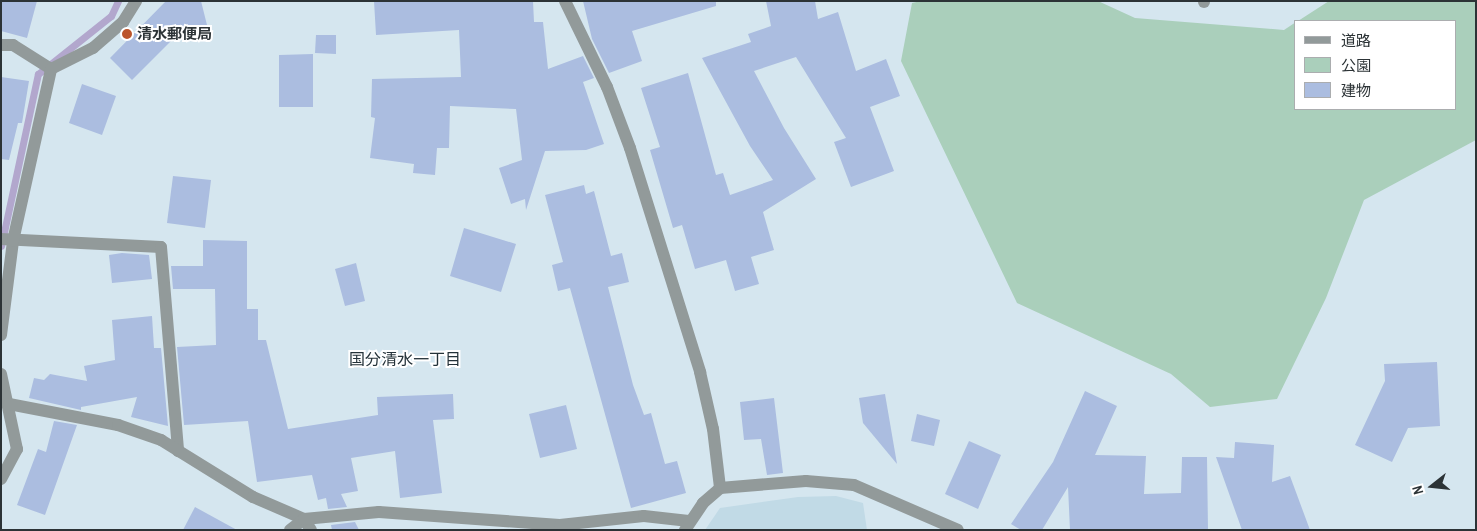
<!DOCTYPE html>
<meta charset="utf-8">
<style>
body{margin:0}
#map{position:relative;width:1477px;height:531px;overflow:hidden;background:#d5e6ef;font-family:"Archivo Narrow","Noto Sans JP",sans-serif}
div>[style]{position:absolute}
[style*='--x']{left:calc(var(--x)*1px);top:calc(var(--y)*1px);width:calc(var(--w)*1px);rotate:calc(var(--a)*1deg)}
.built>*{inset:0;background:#c1dae6}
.green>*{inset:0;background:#aacfbb}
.stream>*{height:7px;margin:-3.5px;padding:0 3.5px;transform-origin:3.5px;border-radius:3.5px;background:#b2a7cd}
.building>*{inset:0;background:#abbde0}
.minor>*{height:12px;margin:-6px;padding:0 6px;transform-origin:6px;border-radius:6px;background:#929a9a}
.dots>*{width:14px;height:14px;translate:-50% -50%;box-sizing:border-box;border:2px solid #fff;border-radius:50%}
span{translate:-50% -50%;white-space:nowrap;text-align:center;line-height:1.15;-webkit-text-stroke:4px #fff;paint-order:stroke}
.poi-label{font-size:15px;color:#2c3336;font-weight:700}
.left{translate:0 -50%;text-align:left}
.neighbourhood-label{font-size:16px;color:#243239}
.frame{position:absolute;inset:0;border:2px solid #2c3336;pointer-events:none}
.legend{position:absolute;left:1294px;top:20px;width:162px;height:90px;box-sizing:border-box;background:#fff;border:1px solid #abadaf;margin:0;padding:6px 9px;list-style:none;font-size:15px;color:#2c3336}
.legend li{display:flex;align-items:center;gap:10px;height:25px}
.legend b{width:25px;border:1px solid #abadaf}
.north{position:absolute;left:1407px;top:461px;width:50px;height:50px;-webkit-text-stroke:4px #fff;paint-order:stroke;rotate:254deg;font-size:14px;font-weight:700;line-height:20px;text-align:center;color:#2c3336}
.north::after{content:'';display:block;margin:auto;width:18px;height:22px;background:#2c3336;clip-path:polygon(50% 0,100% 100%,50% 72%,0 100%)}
</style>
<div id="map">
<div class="built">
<i style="clip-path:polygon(836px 496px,863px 503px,867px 530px,705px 530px,720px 508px,798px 497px)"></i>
</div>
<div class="green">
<i style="clip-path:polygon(921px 1px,1098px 1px,1135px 18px,1284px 30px,1296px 22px,1296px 109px,1456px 109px,1456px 21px,1298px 21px,1329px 1px,1476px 1px,1476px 140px,1364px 200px,1326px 298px,1277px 399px,1210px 407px,1171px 374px,1017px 303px,901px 61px,912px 3px)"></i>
</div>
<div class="stream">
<i style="--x:1;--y:246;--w:176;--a:-77.9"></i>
<i style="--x:38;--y:74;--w:93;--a:-38.5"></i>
<i style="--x:111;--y:16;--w:17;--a:-65"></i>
</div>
<div class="building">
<i style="clip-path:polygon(1px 1px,37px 1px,27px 38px,1px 31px)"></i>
<i style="clip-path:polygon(166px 1px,201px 1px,207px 25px,181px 31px,132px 80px,110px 58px)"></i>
<i style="clip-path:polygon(374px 1px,533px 1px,534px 22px,543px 22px,548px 69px,583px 56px,594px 78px,583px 82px,604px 144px,586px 150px,545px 151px,526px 210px,525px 199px,511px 204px,499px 168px,522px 160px,516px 109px,450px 106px,449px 148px,437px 148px,435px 175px,413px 173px,414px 164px,370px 158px,375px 118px,371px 117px,372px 79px,461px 77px,459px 30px,376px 35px)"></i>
<i style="clip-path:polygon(583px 1px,716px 1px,716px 6px,632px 31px,642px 61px,609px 73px,592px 39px)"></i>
<i style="clip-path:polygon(766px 1px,815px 1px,818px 19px,838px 12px,856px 71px,886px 59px,900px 96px,870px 107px,894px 171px,851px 187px,834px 142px,846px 138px,796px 57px,754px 71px,784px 128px,816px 179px,763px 212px,774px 250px,751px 257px,759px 284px,735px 291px,726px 260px,695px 269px,682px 225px,673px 228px,650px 150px,660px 147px,641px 88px,688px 73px,716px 175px,723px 173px,730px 195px,773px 180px,750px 146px,702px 58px,751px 42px,748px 34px,771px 26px)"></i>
<i style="clip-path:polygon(316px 35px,336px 35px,336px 54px,315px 53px)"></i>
<i style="clip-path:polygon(313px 54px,313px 107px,279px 107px,279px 55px)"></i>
<i style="clip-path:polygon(1px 77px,29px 81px,22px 123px,18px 123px,9px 160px,1px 159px)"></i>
<i style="clip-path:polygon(82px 84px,116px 96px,102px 135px,69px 123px)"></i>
<i style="clip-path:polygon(173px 176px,211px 180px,205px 228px,167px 223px)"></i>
<i style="clip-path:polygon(584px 185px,586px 194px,594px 191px,611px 256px,622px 253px,629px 282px,608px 287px,633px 385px,644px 415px,651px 413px,665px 464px,677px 461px,686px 493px,631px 508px,570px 288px,558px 291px,552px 265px,563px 262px,545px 195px)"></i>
<i style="clip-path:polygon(464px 228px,516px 244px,501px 292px,450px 276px)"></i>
<i style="clip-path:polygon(203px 240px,247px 241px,247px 309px,258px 309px,258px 340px,266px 340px,288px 429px,378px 415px,377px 397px,453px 394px,454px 419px,433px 420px,442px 493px,400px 498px,395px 451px,351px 458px,358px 491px,341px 494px,347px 507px,328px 509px,326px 498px,318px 500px,312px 475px,257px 482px,248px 421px,184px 425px,177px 347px,216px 345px,215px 289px,173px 289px,171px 266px,203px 266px)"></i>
<i style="clip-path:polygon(122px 253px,149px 255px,152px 279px,112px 283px,109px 255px)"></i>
<i style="clip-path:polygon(356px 263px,365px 301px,345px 306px,335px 269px)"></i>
<i style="clip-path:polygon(152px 316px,154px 348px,161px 348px,168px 426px,131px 417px,137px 397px,81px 407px,81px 410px,29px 398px,34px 378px,44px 380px,50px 374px,87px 381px,84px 366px,115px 360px,112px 320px)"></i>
<i style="clip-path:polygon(1437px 362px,1440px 426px,1408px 428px,1392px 462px,1355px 445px,1385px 381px,1384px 364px)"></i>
<i style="clip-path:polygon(1085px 391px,1117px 406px,1095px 455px,1146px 456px,1144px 494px,1181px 493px,1182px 457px,1207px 457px,1208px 530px,1070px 530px,1068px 487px,1042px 530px,1021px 530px,1011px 524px,1053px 462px)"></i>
<i style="clip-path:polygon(885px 394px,897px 464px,863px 423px,859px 398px)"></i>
<i style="clip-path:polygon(774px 398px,783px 473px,767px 475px,761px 439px,744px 440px,740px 402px)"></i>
<i style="clip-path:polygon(566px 405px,577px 449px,540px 458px,529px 414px)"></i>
<i style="clip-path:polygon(917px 414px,940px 420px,934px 446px,911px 441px)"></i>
<i style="clip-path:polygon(54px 421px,77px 425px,45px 515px,17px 505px,38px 449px,46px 452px)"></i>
<i style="clip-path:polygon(969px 441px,1001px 455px,978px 509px,945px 494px)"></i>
<i style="clip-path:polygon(1235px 442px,1274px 445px,1272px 482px,1290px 476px,1310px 530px,1242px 530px,1216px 457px,1234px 458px)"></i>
<i style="clip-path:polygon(195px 507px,237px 530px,183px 530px)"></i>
<i style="clip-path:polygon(355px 522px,359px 530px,332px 530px,331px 525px)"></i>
</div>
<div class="minor">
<i style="--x:565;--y:1;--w:96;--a:64"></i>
<i style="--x:607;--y:87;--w:65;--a:69.3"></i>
<i style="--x:630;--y:148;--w:235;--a:72.6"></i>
<i style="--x:700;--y:372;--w:58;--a:77.2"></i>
<i style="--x:713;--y:429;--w:59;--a:83.2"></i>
<i style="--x:1204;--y:1;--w:1;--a:90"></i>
<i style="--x:1;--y:45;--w:12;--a:0"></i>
<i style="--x:13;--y:45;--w:45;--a:32.3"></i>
<i style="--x:1;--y:239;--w:160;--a:2.9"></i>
<i style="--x:161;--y:247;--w:205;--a:85.2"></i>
<i style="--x:1;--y:335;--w:95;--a:-82.7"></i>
<i style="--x:13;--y:241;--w:176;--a:-77.5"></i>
<i style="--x:51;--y:69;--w:47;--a:-26.6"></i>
<i style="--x:93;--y:48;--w:40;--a:-41"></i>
<i style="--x:123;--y:22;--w:25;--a:-58"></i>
<i style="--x:1;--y:374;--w:77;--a:78"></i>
<i style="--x:17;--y:449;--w:34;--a:118"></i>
<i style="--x:9;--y:404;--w:111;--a:10.9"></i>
<i style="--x:118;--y:425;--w:46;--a:19.2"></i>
<i style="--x:161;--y:440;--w:108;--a:31.8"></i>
<i style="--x:253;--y:497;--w:56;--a:23.3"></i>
<i style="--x:304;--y:519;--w:13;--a:58"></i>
<i style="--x:290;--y:530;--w:18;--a:-38"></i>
<i style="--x:304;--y:519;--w:75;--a:-5.3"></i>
<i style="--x:379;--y:512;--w:181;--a:4.1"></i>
<i style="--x:560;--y:525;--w:84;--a:-6.1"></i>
<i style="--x:644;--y:516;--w:45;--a:6.3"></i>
<i style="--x:685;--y:530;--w:32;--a:-56"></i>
<i style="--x:703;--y:503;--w:23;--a:-41"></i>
<i style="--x:720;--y:488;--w:86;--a:-4.7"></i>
<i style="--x:806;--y:481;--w:48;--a:4.8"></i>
<i style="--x:854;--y:485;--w:113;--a:23.4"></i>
</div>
<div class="dots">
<i style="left:127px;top:34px;background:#bb542b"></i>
</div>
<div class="poi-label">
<span class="left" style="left:137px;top:34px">清水郵便局</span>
</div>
<div class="neighbourhood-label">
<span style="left:405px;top:359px">国分清水一丁目</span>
</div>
<div class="frame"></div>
<ul class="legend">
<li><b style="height:6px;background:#929a9a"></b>道路</li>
<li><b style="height:14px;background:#aacfbb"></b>公園</li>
<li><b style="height:14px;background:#abbde0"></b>建物</li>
</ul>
<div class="north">N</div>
</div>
